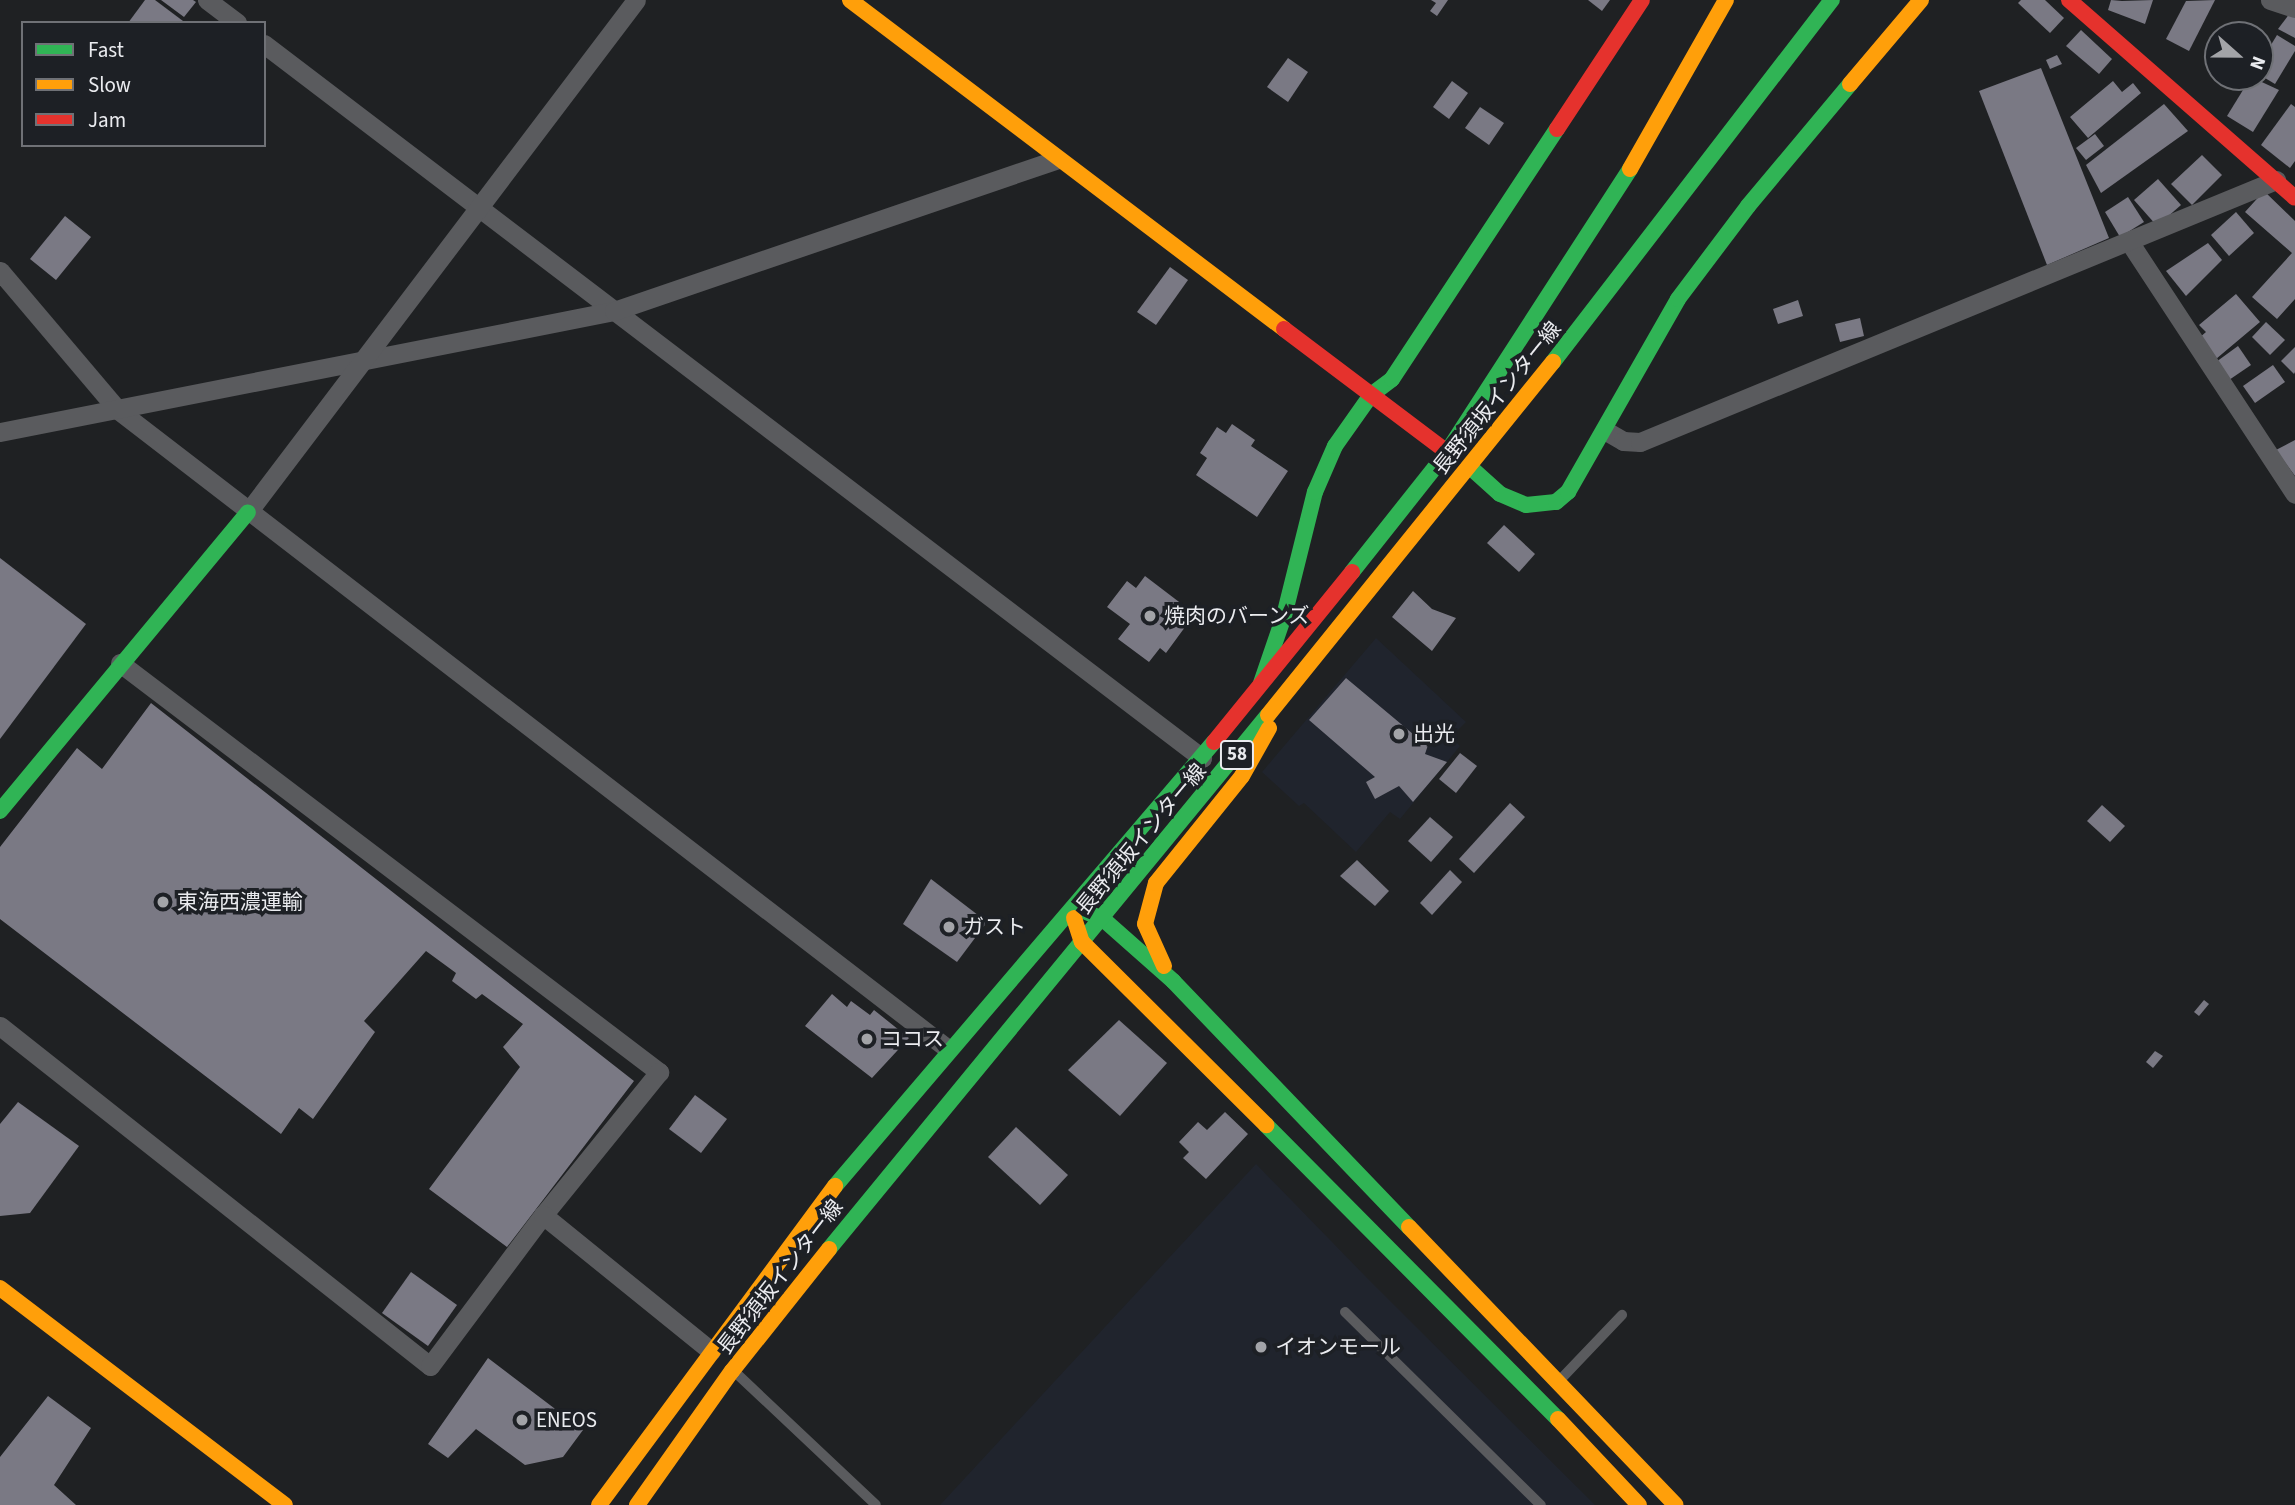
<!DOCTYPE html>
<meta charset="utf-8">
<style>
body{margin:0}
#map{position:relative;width:2295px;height:1505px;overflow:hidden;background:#1f2123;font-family:"Source Sans 3","Noto Sans JP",sans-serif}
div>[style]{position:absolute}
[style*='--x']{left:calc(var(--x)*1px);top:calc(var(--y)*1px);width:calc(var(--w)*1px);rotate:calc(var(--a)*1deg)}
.built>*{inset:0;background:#20242d}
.building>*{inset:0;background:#7a7984}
.lane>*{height:10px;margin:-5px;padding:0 5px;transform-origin:5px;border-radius:5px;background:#5a5b5e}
.street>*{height:19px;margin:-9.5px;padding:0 9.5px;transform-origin:9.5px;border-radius:9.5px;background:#5a5b5e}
.fast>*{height:16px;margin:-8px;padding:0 8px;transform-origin:8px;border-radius:8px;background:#30b455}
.slow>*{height:16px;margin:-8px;padding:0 8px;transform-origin:8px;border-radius:8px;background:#ff9f0a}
.jam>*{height:16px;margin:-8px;padding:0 8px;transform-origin:8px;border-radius:8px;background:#e5322d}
.dots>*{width:19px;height:19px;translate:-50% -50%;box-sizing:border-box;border:4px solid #1d2025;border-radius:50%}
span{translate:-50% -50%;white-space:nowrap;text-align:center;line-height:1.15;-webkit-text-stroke:7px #1d2025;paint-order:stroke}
.shield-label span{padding:2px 5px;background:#1d2025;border:2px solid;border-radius:5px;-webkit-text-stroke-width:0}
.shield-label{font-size:19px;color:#eaebef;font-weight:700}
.street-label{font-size:21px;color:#eaebef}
.poi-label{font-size:21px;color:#eaebef}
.left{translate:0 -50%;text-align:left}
.legend{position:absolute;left:21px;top:21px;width:245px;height:126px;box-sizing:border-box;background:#1d2025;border:2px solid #6f7176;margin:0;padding:9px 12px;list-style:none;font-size:21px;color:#eaebef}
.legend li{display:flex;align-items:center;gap:14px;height:35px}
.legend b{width:35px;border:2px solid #6f7176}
.north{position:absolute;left:2204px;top:21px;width:70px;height:70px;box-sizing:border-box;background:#1d2025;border:2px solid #6f7176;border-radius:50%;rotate:111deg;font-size:19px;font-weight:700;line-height:28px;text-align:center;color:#eaebef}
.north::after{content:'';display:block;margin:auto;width:24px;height:32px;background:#a3a4a8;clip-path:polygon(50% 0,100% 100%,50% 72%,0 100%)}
</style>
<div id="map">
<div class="built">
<i style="clip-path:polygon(1376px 638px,1466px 722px,1451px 737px,1460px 746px,1400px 819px,1390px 812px,1356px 852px,1304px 803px,1299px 806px,1262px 772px)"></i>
<i style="clip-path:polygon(1256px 1164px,1370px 1281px,1595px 1505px,940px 1505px)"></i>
</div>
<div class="building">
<i style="clip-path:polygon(145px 0,155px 0,183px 21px,128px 23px)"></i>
<i style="clip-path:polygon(161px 0,193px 0,196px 2px,184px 17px)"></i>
<i style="clip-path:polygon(1431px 0,1448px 0,1437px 16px,1430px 11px,1436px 3px)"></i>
<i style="clip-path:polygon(1588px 0,1610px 0,1602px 11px)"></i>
<i style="clip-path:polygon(2021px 0,2045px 0,2064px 18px,2050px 33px,2018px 3px)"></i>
<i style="clip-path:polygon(2111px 0,2122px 1px,2153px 0,2145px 24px,2108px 10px)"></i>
<i style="clip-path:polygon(2215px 0,2189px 51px,2166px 39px,2186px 1px)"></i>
<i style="clip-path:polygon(2290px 13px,2295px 15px,2295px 38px,2278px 29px)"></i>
<i style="clip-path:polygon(2081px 30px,2112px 59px,2099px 74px,2066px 46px)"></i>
<i style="clip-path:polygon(2277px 35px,2295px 46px,2295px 51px,2275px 84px,2260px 75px,2260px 63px)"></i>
<i style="clip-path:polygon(2057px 55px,2062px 64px,2050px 69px,2046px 60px)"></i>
<i style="clip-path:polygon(1288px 58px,1308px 72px,1288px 102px,1267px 87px)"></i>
<i style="clip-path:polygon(2041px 68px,2109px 238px,2047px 265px,1979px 91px)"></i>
<i style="clip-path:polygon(2251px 77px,2279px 90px,2253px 132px,2227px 116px)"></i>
<i style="clip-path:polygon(1452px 81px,1468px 93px,1449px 119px,1433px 107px)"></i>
<i style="clip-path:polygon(2113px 81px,2122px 92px,2133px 83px,2141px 93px,2088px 138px,2070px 117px)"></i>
<i style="clip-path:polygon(2164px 104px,2188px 131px,2101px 193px,2086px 165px)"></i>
<i style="clip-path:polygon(2291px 104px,2295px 107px,2295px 161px,2290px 168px,2261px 145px)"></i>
<i style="clip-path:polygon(1480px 107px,1504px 123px,1489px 145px,1465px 128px)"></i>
<i style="clip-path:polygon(2095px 134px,2104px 146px,2086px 160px,2076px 148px)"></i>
<i style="clip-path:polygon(2202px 155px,2222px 175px,2192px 205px,2171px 184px)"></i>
<i style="clip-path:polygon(2158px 179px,2181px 205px,2157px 226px,2134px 200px)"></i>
<i style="clip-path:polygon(2264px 191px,2295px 221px,2295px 299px,2277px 319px,2252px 297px,2292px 253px,2245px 212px)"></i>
<i style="clip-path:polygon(2128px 197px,2144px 222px,2120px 237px,2105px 212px)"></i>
<i style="clip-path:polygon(2236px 212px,2254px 233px,2229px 256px,2211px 235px)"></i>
<i style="clip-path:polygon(65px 216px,91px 237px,56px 280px,30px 259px)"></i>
<i style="clip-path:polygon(2208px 243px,2222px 260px,2186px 296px,2166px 271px)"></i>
<i style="clip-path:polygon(1170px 267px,1188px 280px,1156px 325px,1137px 312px)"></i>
<i style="clip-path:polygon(2236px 294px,2260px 322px,2216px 359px,2199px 338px,2206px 332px,2199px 325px)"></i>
<i style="clip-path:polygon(1798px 300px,1803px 316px,1778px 324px,1773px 309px)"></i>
<i style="clip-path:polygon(1860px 318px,1864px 336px,1840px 342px,1835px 324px)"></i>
<i style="clip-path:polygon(2266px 322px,2285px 340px,2270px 355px,2252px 337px)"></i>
<i style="clip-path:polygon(2238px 346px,2251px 365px,2229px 380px,2216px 362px)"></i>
<i style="clip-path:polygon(2295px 347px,2295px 372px,2294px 374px,2281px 361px)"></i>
<i style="clip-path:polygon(2273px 365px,2285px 382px,2255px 403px,2243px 386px)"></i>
<i style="clip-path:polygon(1232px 424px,1255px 440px,1251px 446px,1288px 471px,1257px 517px,1196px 475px,1207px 458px,1200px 453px,1217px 427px,1226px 433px)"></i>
<i style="clip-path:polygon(2295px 440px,2295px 476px,2276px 450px)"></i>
<i style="clip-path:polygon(1504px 525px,1535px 554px,1519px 572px,1487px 543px)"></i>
<i style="clip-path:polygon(0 558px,86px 624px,0 739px)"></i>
<i style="clip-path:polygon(1145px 576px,1187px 608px,1181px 617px,1188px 623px,1166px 653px,1160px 648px,1149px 662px,1118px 639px,1130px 624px,1107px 607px,1127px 581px,1136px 588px)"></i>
<i style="clip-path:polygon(1413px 591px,1432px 609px,1456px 618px,1432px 651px,1392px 617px)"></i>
<i style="clip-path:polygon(1346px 678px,1413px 734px,1416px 723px,1434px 727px,1425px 754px,1447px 762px,1413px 802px,1399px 786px,1375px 799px,1366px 782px,1375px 777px,1309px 720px)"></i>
<i style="clip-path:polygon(151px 703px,634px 1081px,507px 1247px,429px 1189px,520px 1067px,503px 1047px,523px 1024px,482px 994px,476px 999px,452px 981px,456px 973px,426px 951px,364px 1021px,375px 1032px,313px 1119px,299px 1108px,281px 1134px,0 919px,0 847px,77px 748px,102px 769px)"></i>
<i style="clip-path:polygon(1460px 753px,1477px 766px,1456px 793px,1439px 779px)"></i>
<i style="clip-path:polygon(1510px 803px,1525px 817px,1474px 873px,1459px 859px)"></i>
<i style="clip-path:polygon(2102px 805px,2125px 826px,2110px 842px,2087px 821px)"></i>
<i style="clip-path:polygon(1430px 817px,1453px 837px,1431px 862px,1408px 841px)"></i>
<i style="clip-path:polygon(1357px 860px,1389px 891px,1375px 906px,1340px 876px)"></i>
<i style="clip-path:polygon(1450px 870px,1462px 882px,1432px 915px,1420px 903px)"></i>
<i style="clip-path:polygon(931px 879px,987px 922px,957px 962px,903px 924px)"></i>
<i style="clip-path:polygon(832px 994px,847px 1007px,851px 1001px,870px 1015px,874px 1010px,909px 1038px,872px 1078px,805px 1026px)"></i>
<i style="clip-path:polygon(2204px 1000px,2209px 1004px,2199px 1016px,2194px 1012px)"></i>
<i style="clip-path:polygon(1119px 1020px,1167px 1063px,1120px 1116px,1068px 1070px)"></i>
<i style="clip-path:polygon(2155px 1051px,2163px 1056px,2153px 1068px,2146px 1062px)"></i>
<i style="clip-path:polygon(695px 1095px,727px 1119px,701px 1153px,669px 1129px)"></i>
<i style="clip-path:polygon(18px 1102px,79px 1146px,30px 1213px,0 1216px,0 1124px)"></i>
<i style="clip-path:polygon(1225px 1112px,1248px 1134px,1206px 1179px,1183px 1158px,1189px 1152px,1179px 1142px,1198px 1122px,1207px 1130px)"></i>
<i style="clip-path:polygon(1016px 1127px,1068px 1175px,1040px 1205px,988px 1157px)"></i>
<i style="clip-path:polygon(411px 1272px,457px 1305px,428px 1346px,382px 1313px)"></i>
<i style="clip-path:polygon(488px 1358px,583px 1430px,563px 1457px,525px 1465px,476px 1429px,448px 1458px,428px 1444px)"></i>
<i style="clip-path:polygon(48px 1396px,91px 1428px,54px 1485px,76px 1505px,0 1505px,0 1457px)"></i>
</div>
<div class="lane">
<i style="--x:1345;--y:1312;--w:275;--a:44.6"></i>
<i style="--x:736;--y:1373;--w:192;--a:43.3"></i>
<i style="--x:1560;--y:1380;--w:90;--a:-46.4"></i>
</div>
<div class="street">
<i style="--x:207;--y:0;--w:38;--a:37"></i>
<i style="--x:2270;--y:0;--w:26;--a:18"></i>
<i style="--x:264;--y:44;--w:1179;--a:37.28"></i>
<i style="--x:2130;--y:243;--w:300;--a:56.7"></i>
<i style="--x:0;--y:271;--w:182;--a:49.7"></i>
<i style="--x:118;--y:410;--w:1047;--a:37.59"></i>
<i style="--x:1606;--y:431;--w:20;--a:30"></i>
<i style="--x:1623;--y:441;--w:17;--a:3"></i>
<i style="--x:1640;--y:442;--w:688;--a:-22.39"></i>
<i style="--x:0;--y:432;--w:626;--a:-11.15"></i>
<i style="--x:614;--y:311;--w:468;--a:-18.9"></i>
<i style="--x:248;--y:512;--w:642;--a:-52.84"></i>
<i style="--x:120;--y:663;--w:677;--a:37.19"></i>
<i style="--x:659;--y:1072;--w:184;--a:129"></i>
<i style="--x:0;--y:1026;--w:548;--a:38.33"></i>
<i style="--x:430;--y:1366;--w:189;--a:-53.2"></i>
<i style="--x:543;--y:1215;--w:216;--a:39"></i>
</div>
<div class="fast">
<i style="--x:1553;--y:362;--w:457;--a:-52.4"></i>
<i style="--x:1470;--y:467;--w:40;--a:42"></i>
<i style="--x:1500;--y:494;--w:28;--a:23"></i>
<i style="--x:1526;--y:505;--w:30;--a:-6"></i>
<i style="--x:1556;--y:502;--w:16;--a:-40"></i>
<i style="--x:1568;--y:492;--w:222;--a:-60.3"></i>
<i style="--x:1678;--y:299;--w:116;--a:-53"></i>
<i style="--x:1748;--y:206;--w:159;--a:-50.1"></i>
<i style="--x:1352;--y:572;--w:153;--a:-51.6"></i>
<i style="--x:1447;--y:452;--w:337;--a:-57.1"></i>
<i style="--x:1261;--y:683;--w:71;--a:-71.1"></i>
<i style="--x:1284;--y:616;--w:128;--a:-76"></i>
<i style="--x:1315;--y:492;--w:50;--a:-66.5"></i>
<i style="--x:1335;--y:446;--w:62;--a:-54.8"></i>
<i style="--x:1371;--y:395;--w:26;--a:-37"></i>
<i style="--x:1392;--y:379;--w:300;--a:-56.6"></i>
<i style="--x:0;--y:811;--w:388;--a:-50.3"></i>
<i style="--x:1079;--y:909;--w:26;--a:23"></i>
<i style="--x:1103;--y:919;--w:94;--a:41.5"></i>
<i style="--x:1173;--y:981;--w:341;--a:46.2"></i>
<i style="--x:1266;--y:1125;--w:414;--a:45.2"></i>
<i style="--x:835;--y:1186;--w:584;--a:-49.52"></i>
<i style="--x:829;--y:1249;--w:691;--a:-50.58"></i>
</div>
<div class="slow">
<i style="--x:850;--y:0;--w:545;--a:37.16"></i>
<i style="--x:1850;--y:84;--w:110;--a:-49.8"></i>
<i style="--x:1630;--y:169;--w:194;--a:-60.4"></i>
<i style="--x:1268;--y:715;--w:454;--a:-51.1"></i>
<i style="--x:1074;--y:918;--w:25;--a:72"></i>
<i style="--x:1082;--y:942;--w:260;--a:44.8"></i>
<i style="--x:1164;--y:966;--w:46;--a:-114.3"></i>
<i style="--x:1145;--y:924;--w:42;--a:-75"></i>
<i style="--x:1156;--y:883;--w:137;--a:-51.2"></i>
<i style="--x:1242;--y:776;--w:55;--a:-60.6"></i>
<i style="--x:1409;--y:1227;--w:385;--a:46.2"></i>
<i style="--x:0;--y:1288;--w:358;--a:37.3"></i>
<i style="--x:1558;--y:1419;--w:118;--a:46.7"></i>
<i style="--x:599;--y:1505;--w:397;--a:-53.5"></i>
<i style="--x:637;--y:1505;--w:164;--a:-54.7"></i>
<i style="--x:732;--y:1371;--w:156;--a:-51.5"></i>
</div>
<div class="jam">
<i style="--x:2069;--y:0;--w:300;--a:41.2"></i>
<i style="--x:1557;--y:129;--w:154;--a:-56.6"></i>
<i style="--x:1284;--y:329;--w:204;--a:37"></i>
<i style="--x:1214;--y:742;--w:219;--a:-50.9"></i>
</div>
<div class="dots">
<i style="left:1150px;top:616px;background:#a3a4a8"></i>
<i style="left:1399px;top:734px;background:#a3a4a8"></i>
<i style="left:163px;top:902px;background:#a3a4a8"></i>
<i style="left:949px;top:927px;background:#a3a4a8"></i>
<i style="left:867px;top:1039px;background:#a3a4a8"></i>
<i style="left:1261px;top:1347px;background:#a3a4a8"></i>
<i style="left:522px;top:1420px;background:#a3a4a8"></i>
</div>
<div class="shield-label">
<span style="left:1237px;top:755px">58</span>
</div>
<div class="street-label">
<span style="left:1497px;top:398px;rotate:-51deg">長野須坂インター線</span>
<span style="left:1141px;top:839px;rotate:-50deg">長野須坂インター線</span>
<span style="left:780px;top:1277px;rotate:-52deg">長野須坂インター線</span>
</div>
<div class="poi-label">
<span class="left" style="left:1164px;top:616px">焼肉のバーンズ</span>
<span class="left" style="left:1413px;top:734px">出光</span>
<span class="left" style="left:177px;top:902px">東海西濃運輸</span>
<span class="left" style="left:963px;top:927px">ガスト</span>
<span class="left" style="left:881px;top:1039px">ココス</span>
<span class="left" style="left:1275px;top:1347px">イオンモール</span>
<span class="left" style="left:536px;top:1420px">ENEOS</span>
</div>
<ul class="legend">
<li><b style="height:9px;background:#30b455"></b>Fast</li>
<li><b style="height:9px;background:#ff9f0a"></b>Slow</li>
<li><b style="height:9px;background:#e5322d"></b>Jam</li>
</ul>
<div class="north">N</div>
</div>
